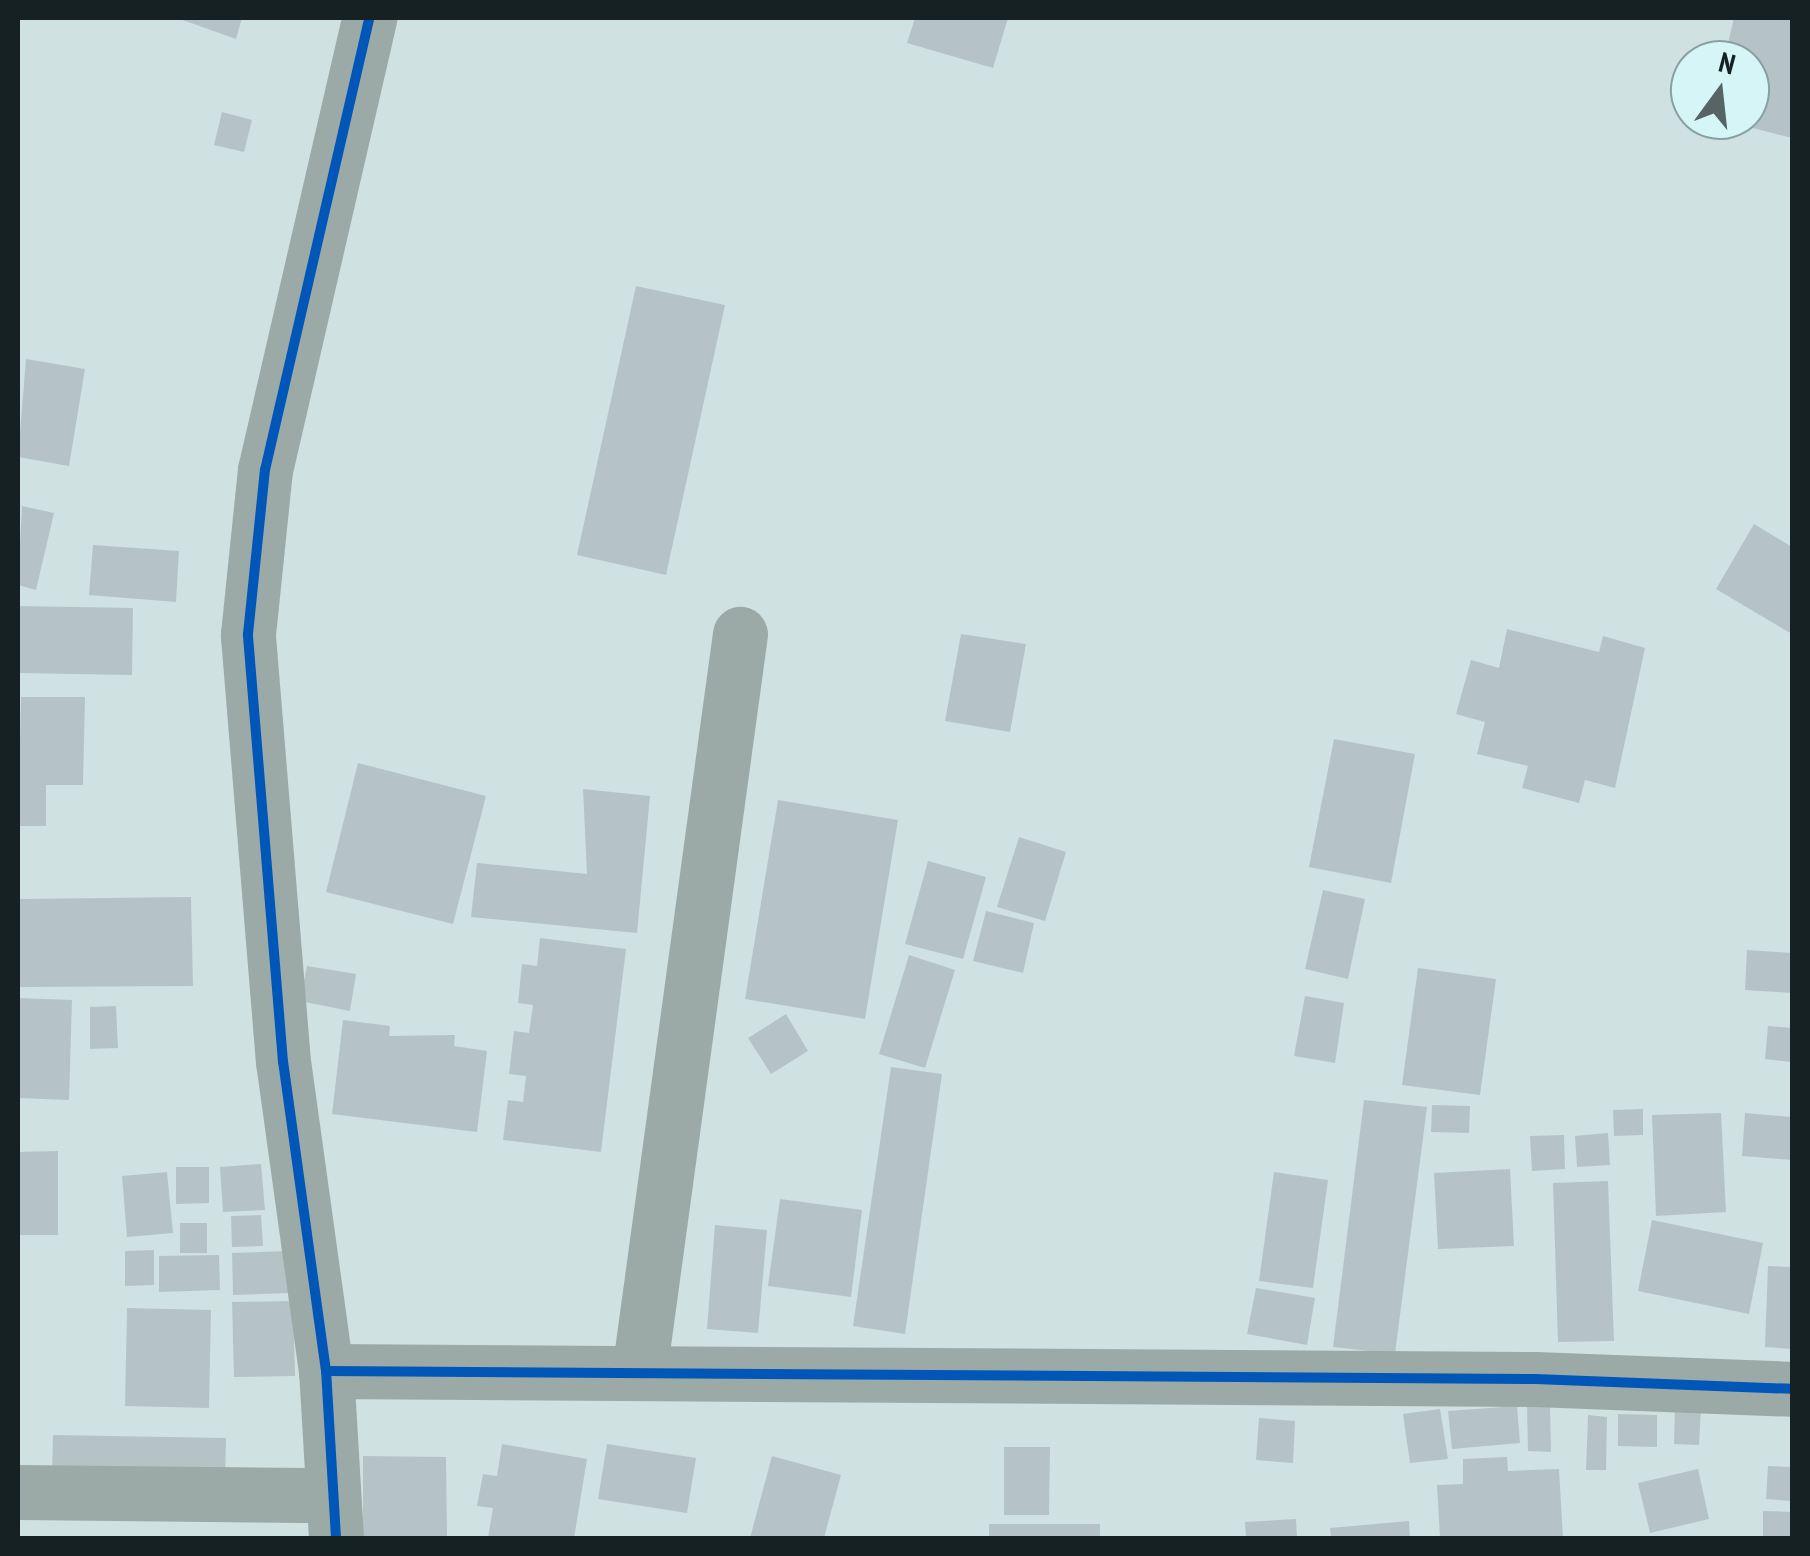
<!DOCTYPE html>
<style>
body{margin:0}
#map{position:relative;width:1810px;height:1556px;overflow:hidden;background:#d0e1e2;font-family:"PT Sans Narrow",sans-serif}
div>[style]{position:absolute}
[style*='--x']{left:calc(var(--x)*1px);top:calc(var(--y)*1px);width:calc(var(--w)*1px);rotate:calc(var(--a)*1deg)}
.building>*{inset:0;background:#b6c3c6}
.minor>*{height:55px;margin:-27.5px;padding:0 27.5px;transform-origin:27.5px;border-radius:27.5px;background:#9baaa7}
.cycleway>*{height:10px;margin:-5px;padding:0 5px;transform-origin:5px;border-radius:5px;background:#0057b8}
span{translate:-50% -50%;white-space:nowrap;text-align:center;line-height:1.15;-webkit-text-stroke:8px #d5f5f7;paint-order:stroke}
.frame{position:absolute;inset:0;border:20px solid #152122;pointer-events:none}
.north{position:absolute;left:1670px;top:40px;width:100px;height:100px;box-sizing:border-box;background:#d5f5f7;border:2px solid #88a0a2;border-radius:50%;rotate:15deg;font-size:28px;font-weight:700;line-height:40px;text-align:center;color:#152122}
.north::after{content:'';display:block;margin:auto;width:35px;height:45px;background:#566465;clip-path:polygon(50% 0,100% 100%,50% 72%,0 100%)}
</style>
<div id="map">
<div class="building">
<i style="clip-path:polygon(177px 18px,242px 18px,236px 39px)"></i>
<i style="clip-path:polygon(915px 18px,1008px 18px,993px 68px,907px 43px)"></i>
<i style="clip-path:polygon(1734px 18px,1792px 18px,1792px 138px,1726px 121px,1750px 120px,1750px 60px,1724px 60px)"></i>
<i style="clip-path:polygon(222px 112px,252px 120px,244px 152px,214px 145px)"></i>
<i style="clip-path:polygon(636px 286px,725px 305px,666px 575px,577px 555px)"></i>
<i style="clip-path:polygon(26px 359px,85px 369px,69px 466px,18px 457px)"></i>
<i style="clip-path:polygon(22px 506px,54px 513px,36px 590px,18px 585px)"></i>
<i style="clip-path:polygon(1754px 524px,1792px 547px,1792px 634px,1716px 589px)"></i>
<i style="clip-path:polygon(93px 545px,179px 551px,176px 602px,89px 595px)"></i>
<i style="clip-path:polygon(18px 606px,133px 608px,132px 675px,18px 673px)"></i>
<i style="clip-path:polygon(1507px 629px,1599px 652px,1603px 636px,1645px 648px,1615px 788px,1585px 780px,1579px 803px,1522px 788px,1528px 766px,1477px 754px,1485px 722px,1456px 714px,1471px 660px,1499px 668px)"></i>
<i style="clip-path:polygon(961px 634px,1026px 644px,1010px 732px,945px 721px)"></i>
<i style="clip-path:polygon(21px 697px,85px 697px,83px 785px,46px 785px,46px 826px,18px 826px)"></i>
<i style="clip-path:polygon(1334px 739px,1415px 754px,1391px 883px,1309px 867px)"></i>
<i style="clip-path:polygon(358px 763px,486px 796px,453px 924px,326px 892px)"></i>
<i style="clip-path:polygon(583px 789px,650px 796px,637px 933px,471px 917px,477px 863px,587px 874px)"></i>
<i style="clip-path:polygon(778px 800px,898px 820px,865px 1019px,745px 999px)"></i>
<i style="clip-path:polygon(1019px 837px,1066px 852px,1045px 921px,997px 907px)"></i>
<i style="clip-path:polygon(928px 861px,986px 877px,963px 959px,905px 944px)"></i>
<i style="clip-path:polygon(1323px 890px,1365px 899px,1348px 979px,1305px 969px)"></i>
<i style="clip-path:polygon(191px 897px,193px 986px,18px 987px,18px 899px)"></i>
<i style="clip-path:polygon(986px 911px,1034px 923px,1023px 973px,973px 961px)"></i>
<i style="clip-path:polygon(540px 938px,626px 949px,601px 1152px,503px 1140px,508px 1100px,523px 1102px,526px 1076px,509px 1074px,514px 1031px,529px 1033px,533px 1005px,518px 1003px,522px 964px,537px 966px)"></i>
<i style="clip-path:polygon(1747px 950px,1792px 953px,1792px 993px,1745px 990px)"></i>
<i style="clip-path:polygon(909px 955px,955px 970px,925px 1068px,879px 1054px)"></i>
<i style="clip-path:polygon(307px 966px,356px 974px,350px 1011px,300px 1001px)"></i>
<i style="clip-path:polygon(1418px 968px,1496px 979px,1480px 1095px,1402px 1085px)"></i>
<i style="clip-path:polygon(1305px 996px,1344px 1003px,1335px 1063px,1294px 1056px)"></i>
<i style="clip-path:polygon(18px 998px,72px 1000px,69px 1100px,18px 1098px)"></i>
<i style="clip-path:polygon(116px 1006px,118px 1048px,90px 1049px,90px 1007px)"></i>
<i style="clip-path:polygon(786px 1014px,808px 1051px,771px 1074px,748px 1038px)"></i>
<i style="clip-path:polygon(343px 1020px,390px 1026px,389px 1036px,455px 1035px,454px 1046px,487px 1051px,477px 1132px,332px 1114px)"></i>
<i style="clip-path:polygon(1768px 1026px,1792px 1028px,1792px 1062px,1765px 1059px)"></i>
<i style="clip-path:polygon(891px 1067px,942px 1074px,905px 1334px,853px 1326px)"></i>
<i style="clip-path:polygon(1364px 1100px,1427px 1107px,1395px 1354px,1333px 1347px)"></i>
<i style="clip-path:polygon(1432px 1105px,1470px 1106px,1469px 1133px,1431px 1132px)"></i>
<i style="clip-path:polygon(1643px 1109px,1643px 1135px,1614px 1136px,1613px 1110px)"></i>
<i style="clip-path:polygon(1721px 1113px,1726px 1212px,1656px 1216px,1652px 1115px)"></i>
<i style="clip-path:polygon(1745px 1113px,1792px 1117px,1792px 1160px,1742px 1156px)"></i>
<i style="clip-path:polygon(1608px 1133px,1610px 1165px,1577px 1167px,1575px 1136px)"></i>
<i style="clip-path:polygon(1564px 1135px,1565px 1169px,1532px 1171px,1530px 1136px)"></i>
<i style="clip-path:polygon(58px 1151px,58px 1235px,18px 1235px,18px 1152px)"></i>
<i style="clip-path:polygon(261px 1164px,265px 1210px,223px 1212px,220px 1167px)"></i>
<i style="clip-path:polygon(176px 1167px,209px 1167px,209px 1203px,176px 1204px)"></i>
<i style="clip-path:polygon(1510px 1169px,1514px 1246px,1438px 1249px,1434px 1173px)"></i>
<i style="clip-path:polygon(167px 1172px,173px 1233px,127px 1237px,122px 1176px)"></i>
<i style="clip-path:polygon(1274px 1172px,1328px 1180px,1313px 1288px,1259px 1281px)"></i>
<i style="clip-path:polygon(1608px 1181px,1614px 1341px,1558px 1342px,1553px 1183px)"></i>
<i style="clip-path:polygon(780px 1199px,862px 1210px,851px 1297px,768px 1286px)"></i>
<i style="clip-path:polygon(261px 1215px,263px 1246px,232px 1247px,231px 1216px)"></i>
<i style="clip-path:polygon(1652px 1220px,1763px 1243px,1749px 1314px,1638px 1291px)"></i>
<i style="clip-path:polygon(180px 1223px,207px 1223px,207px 1253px,180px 1253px)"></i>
<i style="clip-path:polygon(715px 1225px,767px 1230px,758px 1333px,707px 1329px)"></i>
<i style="clip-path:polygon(154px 1250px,154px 1285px,125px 1286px,125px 1251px)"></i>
<i style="clip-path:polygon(289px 1251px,290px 1293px,233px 1295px,232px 1253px)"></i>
<i style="clip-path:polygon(219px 1255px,220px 1290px,159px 1292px,159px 1256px)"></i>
<i style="clip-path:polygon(1768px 1266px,1792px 1267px,1792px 1349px,1765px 1347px)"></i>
<i style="clip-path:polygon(1256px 1288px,1315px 1298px,1307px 1345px,1247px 1334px)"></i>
<i style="clip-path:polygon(293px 1301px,295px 1376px,234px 1377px,232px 1302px)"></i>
<i style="clip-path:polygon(127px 1308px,211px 1310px,209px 1408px,125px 1406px)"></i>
<i style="clip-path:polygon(1517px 1406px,1520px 1443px,1452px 1449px,1448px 1411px)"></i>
<i style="clip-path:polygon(1527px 1406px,1550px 1406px,1551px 1452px,1528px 1451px)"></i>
<i style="clip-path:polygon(1675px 1407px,1701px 1408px,1699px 1445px,1674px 1444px)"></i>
<i style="clip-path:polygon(1440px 1409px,1448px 1459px,1410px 1463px,1403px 1414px)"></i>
<i style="clip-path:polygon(1618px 1414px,1657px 1415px,1657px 1447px,1618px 1446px)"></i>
<i style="clip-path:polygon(1588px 1415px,1607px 1417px,1606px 1470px,1586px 1470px)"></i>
<i style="clip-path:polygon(1259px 1418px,1295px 1421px,1293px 1463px,1256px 1460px)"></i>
<i style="clip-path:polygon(53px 1435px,226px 1438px,225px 1483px,52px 1479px)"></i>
<i style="clip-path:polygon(502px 1444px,587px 1459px,574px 1538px,488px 1538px,493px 1508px,477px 1506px,483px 1474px,497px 1476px)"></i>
<i style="clip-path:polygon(607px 1444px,696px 1458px,687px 1513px,598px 1499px)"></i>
<i style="clip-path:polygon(1004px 1447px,1050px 1447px,1049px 1515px,1004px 1515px)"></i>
<i style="clip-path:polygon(363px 1456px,446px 1457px,447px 1538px,363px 1538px)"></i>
<i style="clip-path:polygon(772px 1456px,841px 1475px,824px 1538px,750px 1538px)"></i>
<i style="clip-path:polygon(1507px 1457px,1508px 1471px,1559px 1469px,1563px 1538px,1440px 1538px,1437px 1485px,1463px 1484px,1463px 1459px)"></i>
<i style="clip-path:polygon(1768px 1466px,1792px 1467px,1792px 1501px,1766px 1499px)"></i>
<i style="clip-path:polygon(1698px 1469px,1709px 1519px,1650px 1533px,1638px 1483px)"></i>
<i style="clip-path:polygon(1763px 1511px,1792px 1512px,1792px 1538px,1763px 1538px)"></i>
<i style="clip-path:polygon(1296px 1519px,1297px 1538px,1246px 1538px,1245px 1522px)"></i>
<i style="clip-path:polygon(1409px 1521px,1410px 1538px,1331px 1538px,1330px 1528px)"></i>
<i style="clip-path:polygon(989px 1524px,1100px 1524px,1100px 1538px,989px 1538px)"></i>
</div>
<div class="minor">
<i style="--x:326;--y:1371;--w:1209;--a:0.38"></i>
<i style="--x:1535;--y:1379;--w:257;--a:2.2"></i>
<i style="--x:639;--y:1373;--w:746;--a:-82.22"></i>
<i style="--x:18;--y:1492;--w:311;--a:0.6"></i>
<i style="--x:336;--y:1538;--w:167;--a:-93.4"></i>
<i style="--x:326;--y:1371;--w:312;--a:-97.9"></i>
<i style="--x:283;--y:1062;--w:429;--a:-94.7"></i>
<i style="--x:248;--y:634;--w:165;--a:-84.1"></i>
<i style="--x:265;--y:470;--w:464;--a:-77"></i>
</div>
<div class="cycleway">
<i style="--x:326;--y:1371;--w:1209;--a:0.38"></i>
<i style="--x:1535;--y:1379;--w:257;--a:2.2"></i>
<i style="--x:336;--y:1538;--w:167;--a:-93.4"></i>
<i style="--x:326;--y:1371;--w:312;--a:-97.9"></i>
<i style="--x:283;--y:1062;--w:429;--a:-94.7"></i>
<i style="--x:248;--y:634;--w:165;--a:-84.1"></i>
<i style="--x:265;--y:470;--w:464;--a:-77"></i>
</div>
<div class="frame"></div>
<div class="north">N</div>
</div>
